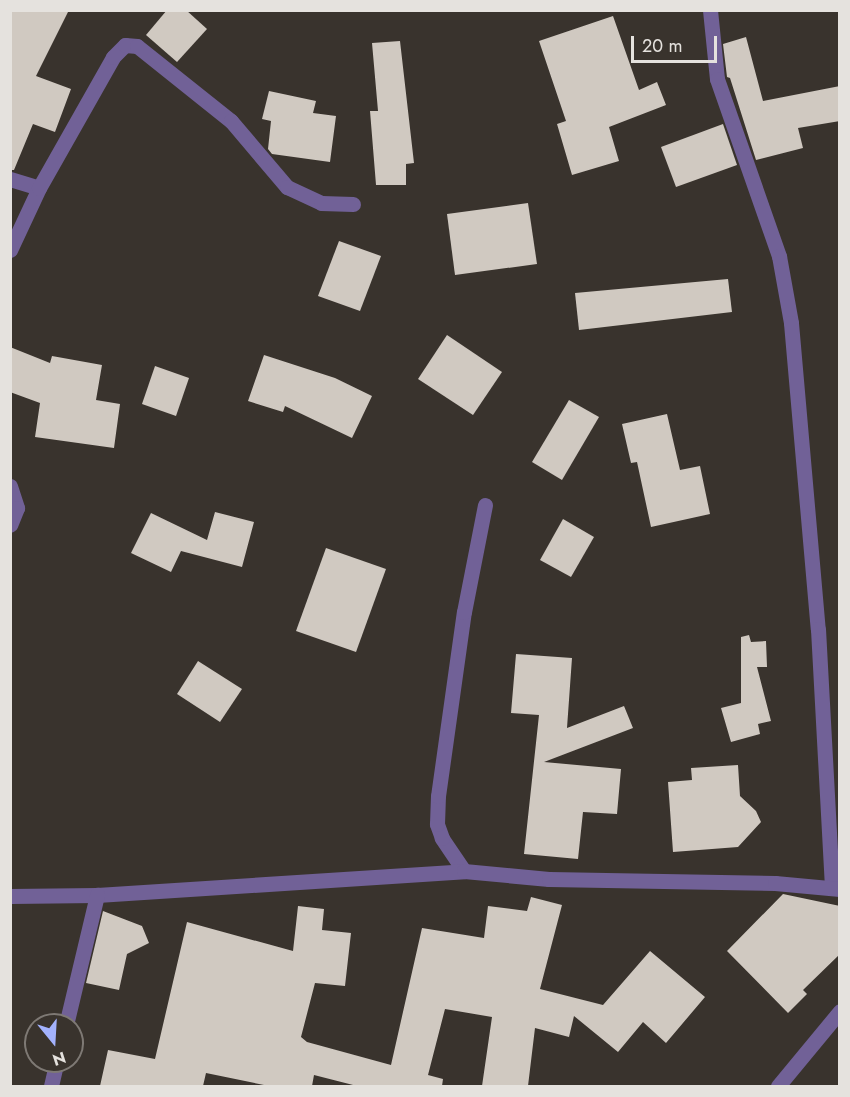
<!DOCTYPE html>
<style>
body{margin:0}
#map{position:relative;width:850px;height:1097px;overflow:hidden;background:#39332d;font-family:Jost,sans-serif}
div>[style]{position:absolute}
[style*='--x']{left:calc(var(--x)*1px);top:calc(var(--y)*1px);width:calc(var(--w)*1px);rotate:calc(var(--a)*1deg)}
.building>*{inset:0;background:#d0c9c1}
.minor>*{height:15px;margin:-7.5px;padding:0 7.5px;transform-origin:7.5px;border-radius:7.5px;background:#716197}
span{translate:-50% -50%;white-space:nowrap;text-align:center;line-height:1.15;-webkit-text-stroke:6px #39332d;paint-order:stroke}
.frame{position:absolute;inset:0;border:12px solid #e5e2de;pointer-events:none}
.north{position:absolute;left:24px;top:1013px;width:60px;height:60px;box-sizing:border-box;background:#39332d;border:2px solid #7e7974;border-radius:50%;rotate:162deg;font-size:16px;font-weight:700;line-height:24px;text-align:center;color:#e5e2de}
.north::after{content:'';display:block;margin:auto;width:21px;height:27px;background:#a3b2fd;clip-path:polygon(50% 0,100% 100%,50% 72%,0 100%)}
.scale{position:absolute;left:631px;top:36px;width:86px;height:27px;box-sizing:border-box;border:3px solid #e5e2de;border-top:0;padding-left:8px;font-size:18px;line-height:21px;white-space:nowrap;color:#e5e2de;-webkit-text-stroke:4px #39332d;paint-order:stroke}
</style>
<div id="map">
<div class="building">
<i style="clip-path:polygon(10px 10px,69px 10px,36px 76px,71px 89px,55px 132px,33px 124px,14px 170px,10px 170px)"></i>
<i style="clip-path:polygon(167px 10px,186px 10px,207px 29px,177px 62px,146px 35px)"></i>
<i style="clip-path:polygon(613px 16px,639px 90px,657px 82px,666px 105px,609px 127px,619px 161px,572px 175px,557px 124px,566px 121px,539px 41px)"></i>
<i style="clip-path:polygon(746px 37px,763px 101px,840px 86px,840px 121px,798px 128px,803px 148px,756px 160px,730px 78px,727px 77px,723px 44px)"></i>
<i style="clip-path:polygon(400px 41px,414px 163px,406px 164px,406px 185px,376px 185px,370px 111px,378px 111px,372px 43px)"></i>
<i style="clip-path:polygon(269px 91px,316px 101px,313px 113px,336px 116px,330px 162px,272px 154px,268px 149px,271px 121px,262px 119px)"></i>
<i style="clip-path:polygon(723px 124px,737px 165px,676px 187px,661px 147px)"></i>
<i style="clip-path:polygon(528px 203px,537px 264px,455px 275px,447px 214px)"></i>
<i style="clip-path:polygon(339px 241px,381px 256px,360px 311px,318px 296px)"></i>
<i style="clip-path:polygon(728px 279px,732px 312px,579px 330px,575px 293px)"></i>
<i style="clip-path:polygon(447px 335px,502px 372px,473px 415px,418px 379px)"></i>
<i style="clip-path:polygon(10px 347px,50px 363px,52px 356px,102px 365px,96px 400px,120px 404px,114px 448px,35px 437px,40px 403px,10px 392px)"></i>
<i style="clip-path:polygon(264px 355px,335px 378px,372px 396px,352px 438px,285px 406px,283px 412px,248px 401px)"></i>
<i style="clip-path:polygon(155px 366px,189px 378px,176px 416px,142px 404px)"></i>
<i style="clip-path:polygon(569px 400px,599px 417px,562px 480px,532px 462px)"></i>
<i style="clip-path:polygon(667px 414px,680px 470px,700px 466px,710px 514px,651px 527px,637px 462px,631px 463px,622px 424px)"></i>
<i style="clip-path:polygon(215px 512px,254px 522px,242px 567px,181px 551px,171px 572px,131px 553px,151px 513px,207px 540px)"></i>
<i style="clip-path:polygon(563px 519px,594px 537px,571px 577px,540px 560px)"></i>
<i style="clip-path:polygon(326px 548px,386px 569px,356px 652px,296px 631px)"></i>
<i style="clip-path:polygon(749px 635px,751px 642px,766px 641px,767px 667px,757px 667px,771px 721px,758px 724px,760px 734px,731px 742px,721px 708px,741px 703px,741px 637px)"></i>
<i style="clip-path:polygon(516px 654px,572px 658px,567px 728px,624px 706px,633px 728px,544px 762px,621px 769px,617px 814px,583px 812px,578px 859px,524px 854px,539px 715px,511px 713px)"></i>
<i style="clip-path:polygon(198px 661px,242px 689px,220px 722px,177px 694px)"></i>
<i style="clip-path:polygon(738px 765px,740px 796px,756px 811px,761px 822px,738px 847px,673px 852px,668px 782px,692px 780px,691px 768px)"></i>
<i style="clip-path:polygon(783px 894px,840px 906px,840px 954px,803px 990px,807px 994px,788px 1013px,727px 951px)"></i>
<i style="clip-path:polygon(531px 897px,562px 905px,540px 989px,603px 1005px,650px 951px,705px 997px,666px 1043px,643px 1022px,618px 1052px,574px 1016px,569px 1037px,535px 1028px,528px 1086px,482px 1086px,492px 1017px,445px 1009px,428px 1075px,443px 1079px,442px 1086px,357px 1086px,314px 1075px,312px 1086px,269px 1086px,206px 1073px,203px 1086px,100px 1086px,108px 1050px,155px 1059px,187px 922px,293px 951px,298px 906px,324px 909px,322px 930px,351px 933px,345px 986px,315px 983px,301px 1037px,307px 1042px,391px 1065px,422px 928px,484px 938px,488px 906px,527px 911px)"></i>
<i style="clip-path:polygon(103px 911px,142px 926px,149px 943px,127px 954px,119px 990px,86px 983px)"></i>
</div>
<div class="minor">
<i style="--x:710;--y:10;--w:69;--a:84.2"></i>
<i style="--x:717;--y:79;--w:188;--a:70.7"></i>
<i style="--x:779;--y:256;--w:68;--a:79.8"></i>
<i style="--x:791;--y:323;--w:307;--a:85"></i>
<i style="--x:818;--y:629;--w:258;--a:86.9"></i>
<i style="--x:10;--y:179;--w:30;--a:17"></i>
<i style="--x:10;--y:250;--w:68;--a:-64.9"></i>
<i style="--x:39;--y:188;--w:150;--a:-60.5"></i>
<i style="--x:113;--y:57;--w:17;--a:-45"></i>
<i style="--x:125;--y:45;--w:12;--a:5"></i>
<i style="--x:137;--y:46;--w:120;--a:38.6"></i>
<i style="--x:231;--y:121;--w:87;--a:49.7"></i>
<i style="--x:287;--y:187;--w:38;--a:25"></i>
<i style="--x:321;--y:203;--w:32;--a:2"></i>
<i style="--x:10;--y:486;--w:23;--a:72"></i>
<i style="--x:17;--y:508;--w:18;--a:112"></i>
<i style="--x:464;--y:871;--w:40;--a:-124"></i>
<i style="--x:442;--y:838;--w:15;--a:-110"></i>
<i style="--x:437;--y:824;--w:28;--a:-88"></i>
<i style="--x:438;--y:796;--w:186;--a:-82"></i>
<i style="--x:464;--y:612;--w:109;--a:-78.9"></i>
<i style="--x:10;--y:896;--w:87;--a:-0.7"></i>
<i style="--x:97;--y:895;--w:368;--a:-3.7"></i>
<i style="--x:464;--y:871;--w:85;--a:5.4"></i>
<i style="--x:549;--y:879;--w:226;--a:1"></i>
<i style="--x:775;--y:883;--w:65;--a:5.3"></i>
<i style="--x:66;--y:1025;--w:134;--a:-76.6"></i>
<i style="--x:51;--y:1086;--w:26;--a:-77"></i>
<i style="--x:778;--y:1086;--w:97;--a:-50.4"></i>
</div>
<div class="frame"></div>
<div class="north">N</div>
<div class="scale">20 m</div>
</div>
